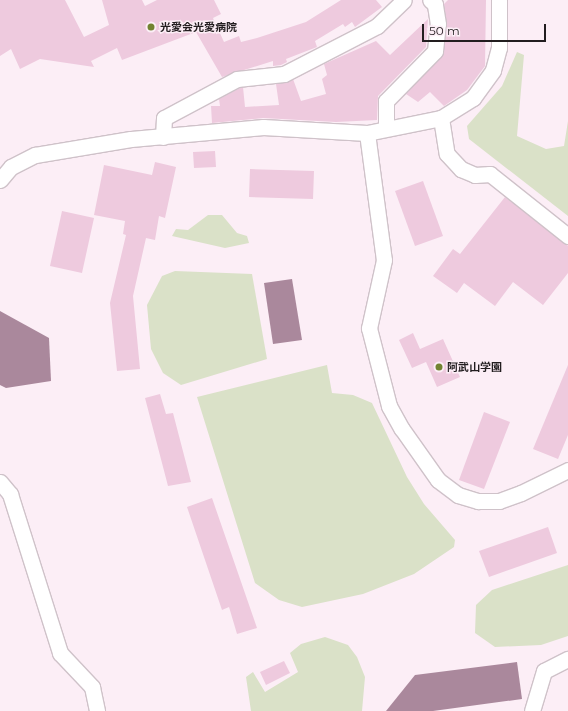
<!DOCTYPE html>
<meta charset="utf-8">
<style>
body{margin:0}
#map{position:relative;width:568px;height:711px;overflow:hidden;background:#fceef6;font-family:Montserrat,"Noto Sans JP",sans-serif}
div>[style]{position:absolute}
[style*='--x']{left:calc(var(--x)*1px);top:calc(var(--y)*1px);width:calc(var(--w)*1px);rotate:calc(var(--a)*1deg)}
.green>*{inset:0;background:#dae1c8}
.water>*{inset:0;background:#aa889c}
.building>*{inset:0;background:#eecade}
.roads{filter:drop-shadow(1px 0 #cfc2c9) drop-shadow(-1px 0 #cfc2c9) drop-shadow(0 1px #cfc2c9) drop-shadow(0 -1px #cfc2c9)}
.street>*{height:15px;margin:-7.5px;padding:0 7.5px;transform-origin:7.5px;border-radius:7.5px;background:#fff}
.dots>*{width:11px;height:11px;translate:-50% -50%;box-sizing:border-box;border:2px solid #fceef6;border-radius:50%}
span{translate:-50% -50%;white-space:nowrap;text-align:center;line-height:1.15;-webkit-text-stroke:3px #fceef6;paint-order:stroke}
.poi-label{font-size:11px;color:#221d1f;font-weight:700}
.left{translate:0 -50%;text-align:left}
.scale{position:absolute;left:422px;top:24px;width:124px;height:18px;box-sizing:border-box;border:2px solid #221d1f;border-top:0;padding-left:5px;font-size:12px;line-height:14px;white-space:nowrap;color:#221d1f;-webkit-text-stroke:3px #fceef6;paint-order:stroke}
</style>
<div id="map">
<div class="green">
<i style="clip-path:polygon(517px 52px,524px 55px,517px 136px,546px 149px,564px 146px,568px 121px,568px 216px,469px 139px,467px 126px,502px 86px)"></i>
<i style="clip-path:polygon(208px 215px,222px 215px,237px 233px,247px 236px,249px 243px,225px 248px,172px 236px,176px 229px,188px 230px)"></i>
<i style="clip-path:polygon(175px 271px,252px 274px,267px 359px,181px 385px,163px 373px,151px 349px,147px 305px,162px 276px)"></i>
<i style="clip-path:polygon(327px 365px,332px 393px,353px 395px,372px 403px,407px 477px,424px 504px,455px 540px,454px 547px,414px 574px,363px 594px,302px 607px,279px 600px,255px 583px,197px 397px)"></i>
<i style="clip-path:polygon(568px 565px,568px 636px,541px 645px,495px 647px,475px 633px,476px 605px,492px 590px)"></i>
<i style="clip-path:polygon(325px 637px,348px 645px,357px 657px,365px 677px,362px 711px,251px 711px,246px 677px,253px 672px,265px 692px,298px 672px,290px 653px,301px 644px)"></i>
</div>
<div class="water">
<i style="clip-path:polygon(292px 279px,302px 340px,273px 344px,264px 283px)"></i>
<i style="clip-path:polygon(0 311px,49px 338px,51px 381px,6px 388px,0 385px)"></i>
<i style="clip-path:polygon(517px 662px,522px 699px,433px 711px,386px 711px,415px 675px)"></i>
</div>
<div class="building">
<i style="clip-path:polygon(0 0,65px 0,84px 37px,109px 25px,102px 0,142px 0,145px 6px,157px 0,214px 0,221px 14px,213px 18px,224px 42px,239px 36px,241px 42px,257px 38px,306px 22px,341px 0,376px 0,382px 7px,355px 27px,352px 22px,345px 27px,343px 24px,315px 41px,317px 47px,286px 59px,287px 62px,281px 65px,273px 66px,273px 61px,222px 77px,196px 32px,122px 60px,117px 48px,91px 61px,94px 67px,40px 59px,20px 69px,11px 49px,0 56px)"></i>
<i style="clip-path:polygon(448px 0,486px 0,485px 66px,467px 90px,444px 106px,430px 92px,418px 102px,406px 94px,444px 52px,447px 25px,444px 4px)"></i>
<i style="clip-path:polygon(428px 19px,426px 47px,378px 96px,377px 120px,336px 122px,263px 118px,212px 123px,211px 106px,220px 106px,219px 99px,240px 88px,243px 87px,245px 107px,279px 105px,276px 84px,293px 79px,301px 101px,326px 94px,322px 79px,327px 75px,324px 64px,376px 41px,390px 55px)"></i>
<i style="clip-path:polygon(215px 151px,216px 167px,194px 168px,193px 152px)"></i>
<i style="clip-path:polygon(155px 162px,176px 167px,165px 218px,159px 216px,155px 240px,146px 238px,133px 296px,140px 369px,117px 371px,110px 303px,126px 235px,123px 234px,125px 221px,94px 215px,104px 165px,152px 175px)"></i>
<i style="clip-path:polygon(250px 169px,314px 171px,313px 199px,249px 197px)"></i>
<i style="clip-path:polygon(423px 181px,443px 236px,415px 246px,395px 191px)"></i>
<i style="clip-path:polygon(505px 197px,568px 246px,568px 273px,543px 305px,513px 282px,495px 306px,464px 283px,457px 293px,433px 276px,453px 249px,460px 254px)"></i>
<i style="clip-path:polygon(62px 211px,94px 218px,82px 273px,50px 266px)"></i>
<i style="clip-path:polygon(413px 333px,420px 349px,443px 339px,460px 377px,437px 387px,426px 362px,412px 368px,399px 340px)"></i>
<i style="clip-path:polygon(568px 365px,568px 435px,558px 459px,533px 449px)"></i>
<i style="clip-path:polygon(160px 394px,166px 414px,173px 413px,191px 482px,168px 486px,145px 398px)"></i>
<i style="clip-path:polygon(484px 412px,510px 422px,484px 489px,459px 480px)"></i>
<i style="clip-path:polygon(212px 498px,257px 628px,237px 634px,229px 607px,222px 610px,187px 507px)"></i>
<i style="clip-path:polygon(548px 527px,557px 553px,489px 577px,479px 551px)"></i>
<i style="clip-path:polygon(284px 661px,290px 673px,266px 685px,260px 672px)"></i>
</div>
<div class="roads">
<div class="street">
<i style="--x:441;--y:118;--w:36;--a:81"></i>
<i style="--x:447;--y:154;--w:21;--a:47"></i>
<i style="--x:461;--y:169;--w:15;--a:23"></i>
<i style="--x:475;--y:175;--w:15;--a:-4"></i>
<i style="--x:490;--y:174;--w:100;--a:38.5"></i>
<i style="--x:386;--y:128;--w:27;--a:-90"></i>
<i style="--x:386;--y:101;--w:70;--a:-45.6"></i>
<i style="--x:435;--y:51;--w:27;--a:-84"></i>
<i style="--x:438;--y:24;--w:20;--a:-99"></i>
<i style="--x:435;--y:4;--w:6;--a:-141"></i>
<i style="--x:367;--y:133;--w:128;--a:82.4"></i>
<i style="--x:384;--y:260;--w:70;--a:102.4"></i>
<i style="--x:369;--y:328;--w:81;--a:75.6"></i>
<i style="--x:389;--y:406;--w:26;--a:61"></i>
<i style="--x:402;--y:429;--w:62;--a:54.8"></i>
<i style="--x:438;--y:480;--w:25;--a:37"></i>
<i style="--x:458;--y:495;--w:21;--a:17"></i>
<i style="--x:478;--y:501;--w:21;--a:0"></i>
<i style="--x:499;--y:501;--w:23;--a:-20"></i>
<i style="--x:521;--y:493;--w:52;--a:-26.1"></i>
<i style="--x:163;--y:137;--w:19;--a:-87"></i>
<i style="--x:164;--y:118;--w:83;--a:-28.1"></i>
<i style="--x:237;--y:79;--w:47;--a:-6.1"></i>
<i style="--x:284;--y:74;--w:105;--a:-27.3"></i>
<i style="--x:377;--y:26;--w:37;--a:-44"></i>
<i style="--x:0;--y:180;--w:17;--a:-50"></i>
<i style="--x:11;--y:167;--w:27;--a:-27"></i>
<i style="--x:35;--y:155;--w:97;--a:-9.5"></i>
<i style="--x:131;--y:139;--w:133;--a:-5.2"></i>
<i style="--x:263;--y:127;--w:104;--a:3.3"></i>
<i style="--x:367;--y:133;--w:76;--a:-11.5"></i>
<i style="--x:441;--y:118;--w:38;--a:-32"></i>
<i style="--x:473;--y:98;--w:34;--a:-54"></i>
<i style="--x:493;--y:70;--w:23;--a:-75"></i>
<i style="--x:499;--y:48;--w:48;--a:-90"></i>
<i style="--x:0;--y:482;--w:16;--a:50"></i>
<i style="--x:10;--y:494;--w:167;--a:72.5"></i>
<i style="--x:60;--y:653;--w:47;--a:46.7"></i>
<i style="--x:92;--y:687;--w:25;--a:78"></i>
<i style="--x:532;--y:711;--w:42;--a:-73.3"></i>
<i style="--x:544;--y:671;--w:27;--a:-27"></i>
</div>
</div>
<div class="dots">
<i style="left:151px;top:27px;background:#728331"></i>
<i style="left:439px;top:367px;background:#728331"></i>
</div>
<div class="poi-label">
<span class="left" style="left:160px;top:27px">光愛会光愛病院</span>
<span class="left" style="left:447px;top:367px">阿武山学園</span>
</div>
<div class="scale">50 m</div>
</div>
